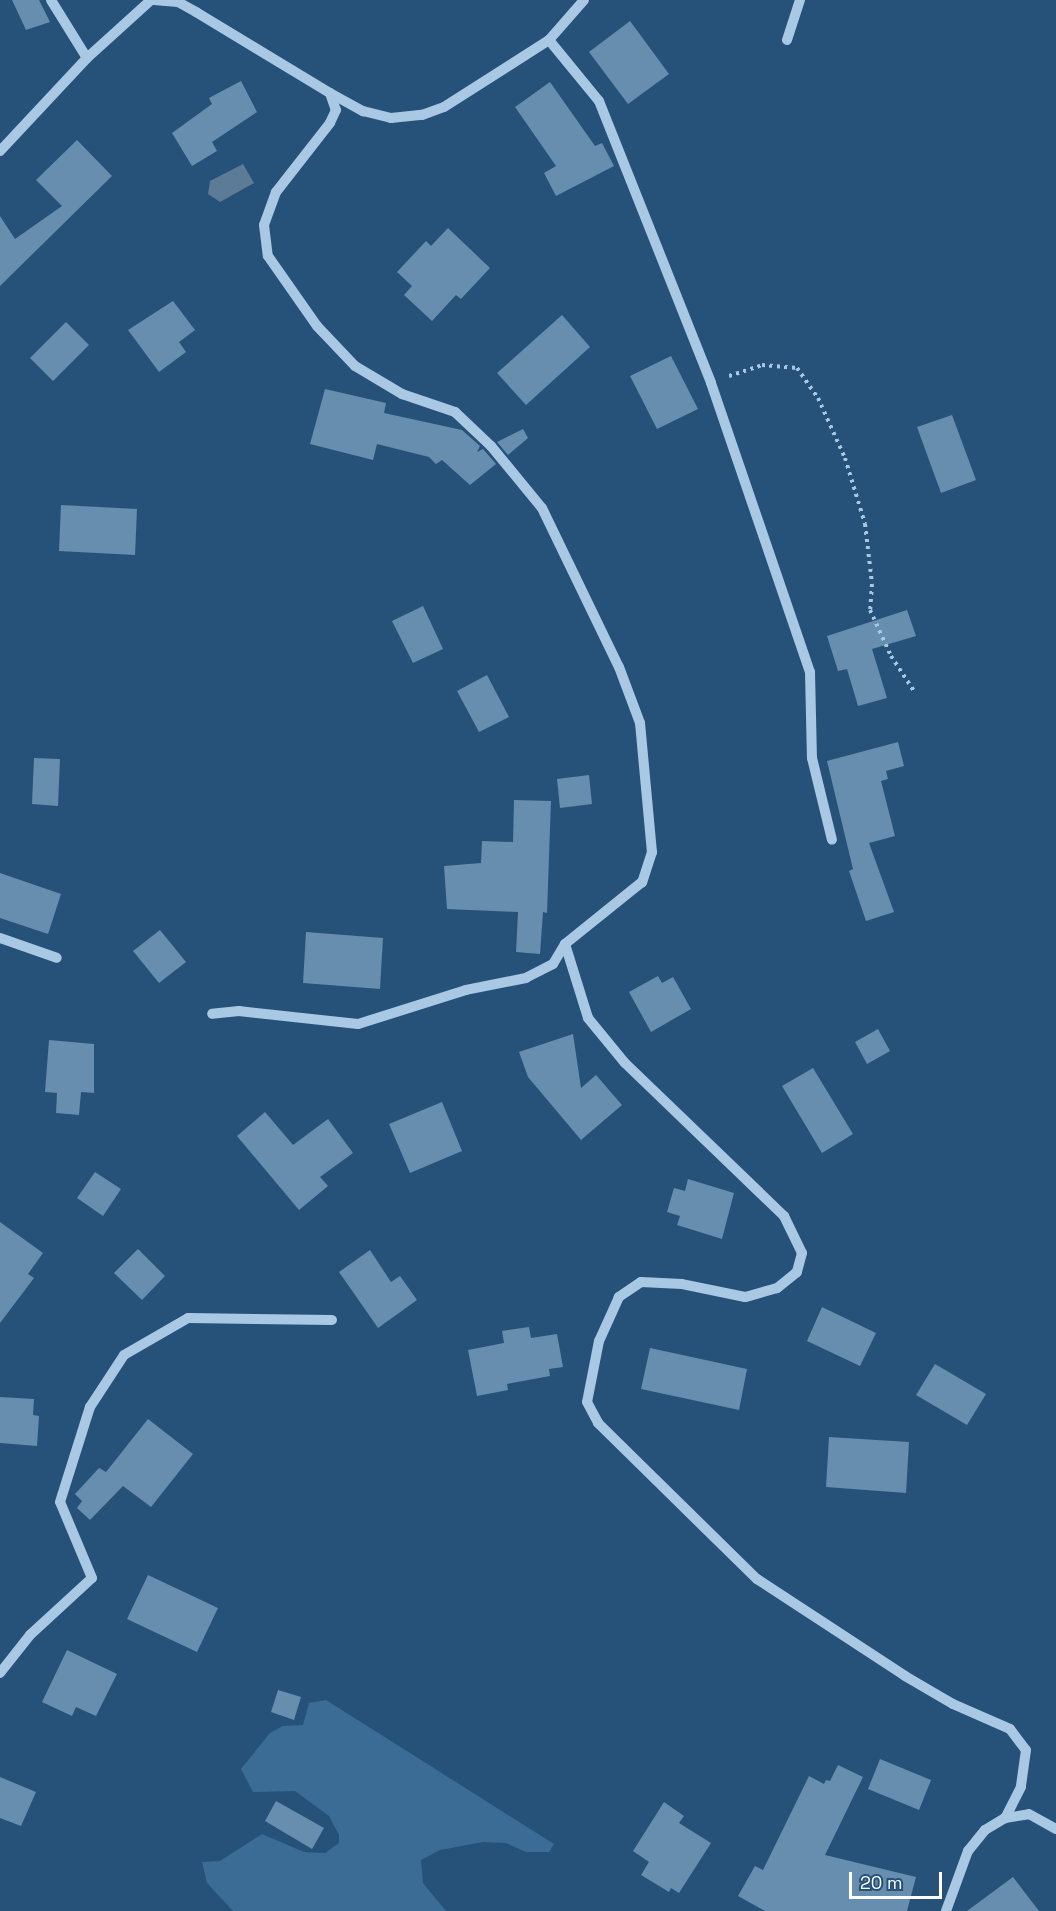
<!DOCTYPE html>
<style>
body{margin:0}
#map{position:relative;width:1056px;height:1911px;overflow:hidden;background:#265279;font-family:"Space Grotesk",sans-serif}
div>[style]{position:absolute}
[style*='--x']{left:calc(var(--x)*1px);top:calc(var(--y)*1px);width:calc(var(--w)*1px);rotate:calc(var(--a)*1deg)}
.green>*{inset:0;background:#3a6c96}
.water>*{inset:0;background:#5c7b97}
.building>*{inset:0;background:#678daf}
.path>*{height:4px;margin-top:-2px;transform-origin:0;background:repeating-linear-gradient(90deg,#a9c8e3 0 3px,transparent 0 7.5px)}
.minor>*{height:10px;margin:-5px;padding:0 5px;transform-origin:5px;border-radius:5px;background:#a9c8e3}
span{translate:-50% -50%;white-space:nowrap;text-align:center;line-height:1.15;-webkit-text-stroke:4.5px #265279;paint-order:stroke}
.scale{position:absolute;left:849px;top:1872px;width:93px;height:27px;box-sizing:border-box;border:3px solid #fff;border-top:0;padding-left:8px;font-size:18px;line-height:21px;white-space:nowrap;color:#fff;-webkit-text-stroke:4px #265279;paint-order:stroke}
</style>
<div id="map">
<div class="green">
<i style="clip-path:polygon(326px 1700px,554px 1844px,549px 1852px,526px 1852px,506px 1843px,483px 1842px,440px 1850px,421px 1860px,423px 1883px,446px 1911px,233px 1911px,207px 1883px,202px 1862px,220px 1861px,262px 1834px,304px 1852px,325px 1853px,339px 1843px,339px 1835px,329px 1816px,295px 1791px,253px 1792px,241px 1769px,270px 1733px,283px 1726px,303px 1725px,309px 1703px)"></i>
</div>
<div class="water">
<i style="clip-path:polygon(243px 164px,254px 183px,220px 202px,208px 194px,210px 181px)"></i>
</div>
<div class="building">
<i style="clip-path:polygon(12px 0,39px 0,50px 22px,26px 30px)"></i>
<i style="clip-path:polygon(630px 21px,669px 74px,628px 104px,589px 52px)"></i>
<i style="clip-path:polygon(241px 81px,257px 112px,212px 142px,217px 151px,192px 166px,172px 133px,212px 104px,209px 98px)"></i>
<i style="clip-path:polygon(550px 82px,595px 146px,602px 143px,614px 166px,556px 196px,544px 173px,556px 166px,515px 107px)"></i>
<i style="clip-path:polygon(77px 140px,112px 176px,0 286px,0 216px,15px 239px,62px 206px,36px 180px)"></i>
<i style="clip-path:polygon(448px 228px,490px 268px,461px 299px,456px 295px,432px 321px,404px 295px,412px 286px,397px 272px,426px 241px,431px 246px)"></i>
<i style="clip-path:polygon(173px 301px,195px 330px,179px 342px,186px 352px,159px 372px,128px 330px)"></i>
<i style="clip-path:polygon(562px 315px,590px 347px,526px 405px,497px 373px)"></i>
<i style="clip-path:polygon(66px 322px,89px 345px,53px 381px,30px 358px)"></i>
<i style="clip-path:polygon(671px 356px,698px 409px,657px 429px,630px 376px)"></i>
<i style="clip-path:polygon(325px 389px,386px 403px,384px 413px,462px 430px,480px 446px,477px 452px,483px 449px,496px 464px,470px 485px,442px 460px,436px 464px,429px 457px,377px 444px,373px 460px,310px 444px)"></i>
<i style="clip-path:polygon(952px 415px,976px 480px,941px 493px,917px 427px)"></i>
<i style="clip-path:polygon(523px 429px,528px 438px,508px 455px,497px 442px)"></i>
<i style="clip-path:polygon(61px 505px,137px 509px,135px 555px,59px 551px)"></i>
<i style="clip-path:polygon(423px 606px,443px 649px,413px 663px,392px 621px)"></i>
<i style="clip-path:polygon(907px 610px,916px 636px,872px 649px,887px 698px,858px 706px,847px 669px,838px 671px,827px 636px)"></i>
<i style="clip-path:polygon(487px 675px,509px 717px,479px 732px,457px 691px)"></i>
<i style="clip-path:polygon(898px 742px,904px 766px,886px 771px,888px 779px,881px 781px,895px 836px,869px 843px,894px 912px,866px 921px,849px 871px,853px 869px,827px 761px)"></i>
<i style="clip-path:polygon(34px 758px,60px 759px,58px 806px,32px 804px)"></i>
<i style="clip-path:polygon(589px 775px,592px 804px,560px 808px,557px 779px)"></i>
<i style="clip-path:polygon(514px 800px,551px 801px,547px 913px,543px 912px,540px 954px,516px 952px,518px 912px,447px 909px,444px 866px,481px 863px,482px 841px,513px 842px)"></i>
<i style="clip-path:polygon(0 873px,61px 894px,48px 934px,0 918px)"></i>
<i style="clip-path:polygon(160px 930px,186px 962px,159px 983px,133px 951px)"></i>
<i style="clip-path:polygon(306px 932px,383px 938px,380px 989px,303px 983px)"></i>
<i style="clip-path:polygon(658px 976px,662px 983px,673px 977px,691px 1009px,651px 1032px,629px 992px)"></i>
<i style="clip-path:polygon(878px 1029px,890px 1051px,867px 1064px,855px 1042px)"></i>
<i style="clip-path:polygon(573px 1034px,581px 1088px,596px 1075px,622px 1105px,581px 1140px,528px 1077px,519px 1052px)"></i>
<i style="clip-path:polygon(49px 1040px,94px 1044px,94px 1093px,81px 1092px,79px 1115px,56px 1113px,57px 1093px,45px 1092px)"></i>
<i style="clip-path:polygon(813px 1068px,853px 1134px,822px 1153px,782px 1086px)"></i>
<i style="clip-path:polygon(442px 1102px,462px 1151px,410px 1173px,389px 1124px)"></i>
<i style="clip-path:polygon(265px 1112px,293px 1145px,328px 1119px,353px 1153px,320px 1177px,328px 1186px,299px 1210px,237px 1136px)"></i>
<i style="clip-path:polygon(95px 1172px,121px 1189px,103px 1216px,77px 1198px)"></i>
<i style="clip-path:polygon(688px 1179px,734px 1193px,722px 1239px,677px 1225px,680px 1216px,667px 1212px,674px 1188px,685px 1191px)"></i>
<i style="clip-path:polygon(0 1222px,43px 1253px,28px 1274px,34px 1278px,0 1323px)"></i>
<i style="clip-path:polygon(138px 1249px,165px 1276px,142px 1300px,114px 1273px)"></i>
<i style="clip-path:polygon(370px 1250px,391px 1282px,400px 1276px,417px 1300px,378px 1328px,339px 1272px)"></i>
<i style="clip-path:polygon(822px 1307px,876px 1333px,860px 1366px,807px 1341px)"></i>
<i style="clip-path:polygon(529px 1327px,531px 1338px,557px 1334px,563px 1367px,549px 1369px,550px 1376px,507px 1384px,508px 1390px,477px 1396px,468px 1350px,504px 1343px,502px 1331px)"></i>
<i style="clip-path:polygon(650px 1348px,747px 1369px,739px 1410px,641px 1389px)"></i>
<i style="clip-path:polygon(935px 1364px,986px 1394px,967px 1425px,916px 1395px)"></i>
<i style="clip-path:polygon(0 1397px,34px 1399px,33px 1415px,39px 1416px,37px 1446px,0 1443px)"></i>
<i style="clip-path:polygon(148px 1419px,193px 1454px,151px 1507px,123px 1486px,90px 1520px,77px 1508px,82px 1501px,75px 1494px,99px 1468px,106px 1472px)"></i>
<i style="clip-path:polygon(829px 1437px,909px 1442px,906px 1493px,826px 1487px)"></i>
<i style="clip-path:polygon(148px 1575px,218px 1608px,197px 1652px,127px 1619px)"></i>
<i style="clip-path:polygon(67px 1650px,117px 1674px,96px 1716px,76px 1707px,72px 1716px,42px 1702px)"></i>
<i style="clip-path:polygon(278px 1690px,301px 1697px,294px 1720px,271px 1712px)"></i>
<i style="clip-path:polygon(880px 1759px,931px 1780px,919px 1810px,868px 1789px)"></i>
<i style="clip-path:polygon(838px 1765px,863px 1777px,825px 1855px,916px 1877px,907px 1911px,765px 1911px,738px 1896px,755px 1866px,763px 1870px,809px 1776px,824px 1784px,826px 1780px,830px 1781px)"></i>
<i style="clip-path:polygon(0 1777px,36px 1792px,21px 1826px,0 1818px)"></i>
<i style="clip-path:polygon(276px 1801px,324px 1828px,312px 1849px,265px 1821px)"></i>
<i style="clip-path:polygon(664px 1802px,684px 1816px,679px 1823px,711px 1843px,679px 1893px,671px 1888px,669px 1892px,641px 1875px,649px 1862px,633px 1851px)"></i>
<i style="clip-path:polygon(1013px 1877px,1039px 1911px,967px 1911px)"></i>
</div>
<div class="path">
<i style="--x:729;--y:376;--w:35;--a:-18"></i>
<i style="--x:762;--y:365;--w:35;--a:5"></i>
<i style="--x:797;--y:368;--w:37;--a:55"></i>
<i style="--x:818;--y:398;--w:66;--a:65.8"></i>
<i style="--x:845;--y:458;--w:69;--a:73.1"></i>
<i style="--x:865;--y:524;--w:60;--a:83.3"></i>
<i style="--x:872;--y:584;--w:26;--a:94"></i>
<i style="--x:870;--y:610;--w:51;--a:65.5"></i>
<i style="--x:891;--y:656;--w:42;--a:56.7"></i>
</div>
<div class="minor">
<i style="--x:51;--y:0;--w:68;--a:58.2"></i>
<i style="--x:154;--y:0;--w:24;--a:5"></i>
<i style="--x:178;--y:2;--w:21;--a:29"></i>
<i style="--x:196;--y:12;--w:157;--a:31.2"></i>
<i style="--x:330;--y:93;--w:18;--a:71"></i>
<i style="--x:336;--y:110;--w:14;--a:115"></i>
<i style="--x:330;--y:123;--w:88;--a:128"></i>
<i style="--x:276;--y:192;--w:35;--a:110"></i>
<i style="--x:264;--y:225;--w:31;--a:83"></i>
<i style="--x:268;--y:256;--w:85;--a:55"></i>
<i style="--x:317;--y:326;--w:55;--a:46.5"></i>
<i style="--x:355;--y:366;--w:55;--a:30.8"></i>
<i style="--x:402;--y:394;--w:56;--a:18.8"></i>
<i style="--x:455;--y:412;--w:50;--a:43.4"></i>
<i style="--x:491;--y:446;--w:80;--a:50.6"></i>
<i style="--x:542;--y:508;--w:177;--a:64.2"></i>
<i style="--x:619;--y:667;--w:60;--a:69.4"></i>
<i style="--x:640;--y:723;--w:130;--a:84.7"></i>
<i style="--x:652;--y:852;--w:32;--a:108"></i>
<i style="--x:642;--y:882;--w:99;--a:141.2"></i>
<i style="--x:565;--y:944;--w:23;--a:121"></i>
<i style="--x:553;--y:964;--w:30;--a:153"></i>
<i style="--x:526;--y:978;--w:61;--a:168.7"></i>
<i style="--x:466;--y:990;--w:113;--a:162.5"></i>
<i style="--x:358;--y:1024;--w:120;--a:-173.8"></i>
<i style="--x:239;--y:1011;--w:27;--a:174"></i>
<i style="--x:549;--y:40;--w:53;--a:-48.8"></i>
<i style="--x:787;--y:40;--w:42;--a:-72"></i>
<i style="--x:330;--y:93;--w:38;--a:29"></i>
<i style="--x:363;--y:111;--w:29;--a:14"></i>
<i style="--x:391;--y:118;--w:31;--a:-6"></i>
<i style="--x:422;--y:115;--w:23;--a:-20"></i>
<i style="--x:444;--y:107;--w:125;--a:-32.5"></i>
<i style="--x:549;--y:40;--w:79;--a:50.7"></i>
<i style="--x:599;--y:101;--w:303;--a:68.3"></i>
<i style="--x:711;--y:383;--w:305;--a:71.1"></i>
<i style="--x:810;--y:672;--w:86;--a:88.7"></i>
<i style="--x:812;--y:758;--w:84;--a:76.3"></i>
<i style="--x:0;--y:151;--w:127;--a:-46.9"></i>
<i style="--x:87;--y:58;--w:86;--a:-42.2"></i>
<i style="--x:0;--y:938;--w:60;--a:19.3"></i>
<i style="--x:565;--y:944;--w:77;--a:72.7"></i>
<i style="--x:588;--y:1018;--w:58;--a:50.6"></i>
<i style="--x:625;--y:1063;--w:221;--a:43.9"></i>
<i style="--x:784;--y:1216;--w:41;--a:64.1"></i>
<i style="--x:802;--y:1253;--w:20;--a:105"></i>
<i style="--x:797;--y:1272;--w:26;--a:141"></i>
<i style="--x:777;--y:1288;--w:33;--a:164"></i>
<i style="--x:745;--y:1297;--w:64;--a:-168.3"></i>
<i style="--x:682;--y:1284;--w:41;--a:-177.2"></i>
<i style="--x:641;--y:1282;--w:27;--a:146"></i>
<i style="--x:619;--y:1297;--w:48;--a:114.4"></i>
<i style="--x:599;--y:1341;--w:62;--a:101.1"></i>
<i style="--x:587;--y:1402;--w:24;--a:62"></i>
<i style="--x:598;--y:1423;--w:223;--a:44.5"></i>
<i style="--x:757;--y:1579;--w:177;--a:33.2"></i>
<i style="--x:905;--y:1676;--w:56;--a:30.3"></i>
<i style="--x:953;--y:1704;--w:62;--a:23.7"></i>
<i style="--x:1010;--y:1729;--w:26;--a:53"></i>
<i style="--x:1026;--y:1750;--w:37;--a:98"></i>
<i style="--x:1021;--y:1787;--w:35;--a:117"></i>
<i style="--x:0;--y:1673;--w:48;--a:-51.7"></i>
<i style="--x:30;--y:1635;--w:84;--a:-42.6"></i>
<i style="--x:92;--y:1578;--w:82;--a:-112.8"></i>
<i style="--x:60;--y:1502;--w:100;--a:-72.5"></i>
<i style="--x:90;--y:1407;--w:62;--a:-56.8"></i>
<i style="--x:124;--y:1355;--w:74;--a:-30"></i>
<i style="--x:188;--y:1318;--w:144;--a:0.8"></i>
<i style="--x:946;--y:1911;--w:64;--a:-69.9"></i>
<i style="--x:968;--y:1851;--w:27;--a:-51"></i>
<i style="--x:985;--y:1830;--w:23;--a:-31"></i>
<i style="--x:1005;--y:1818;--w:24;--a:-9"></i>
<i style="--x:1029;--y:1814;--w:31;--a:29"></i>
</div>
<div class="scale">20 m</div>
</div>
